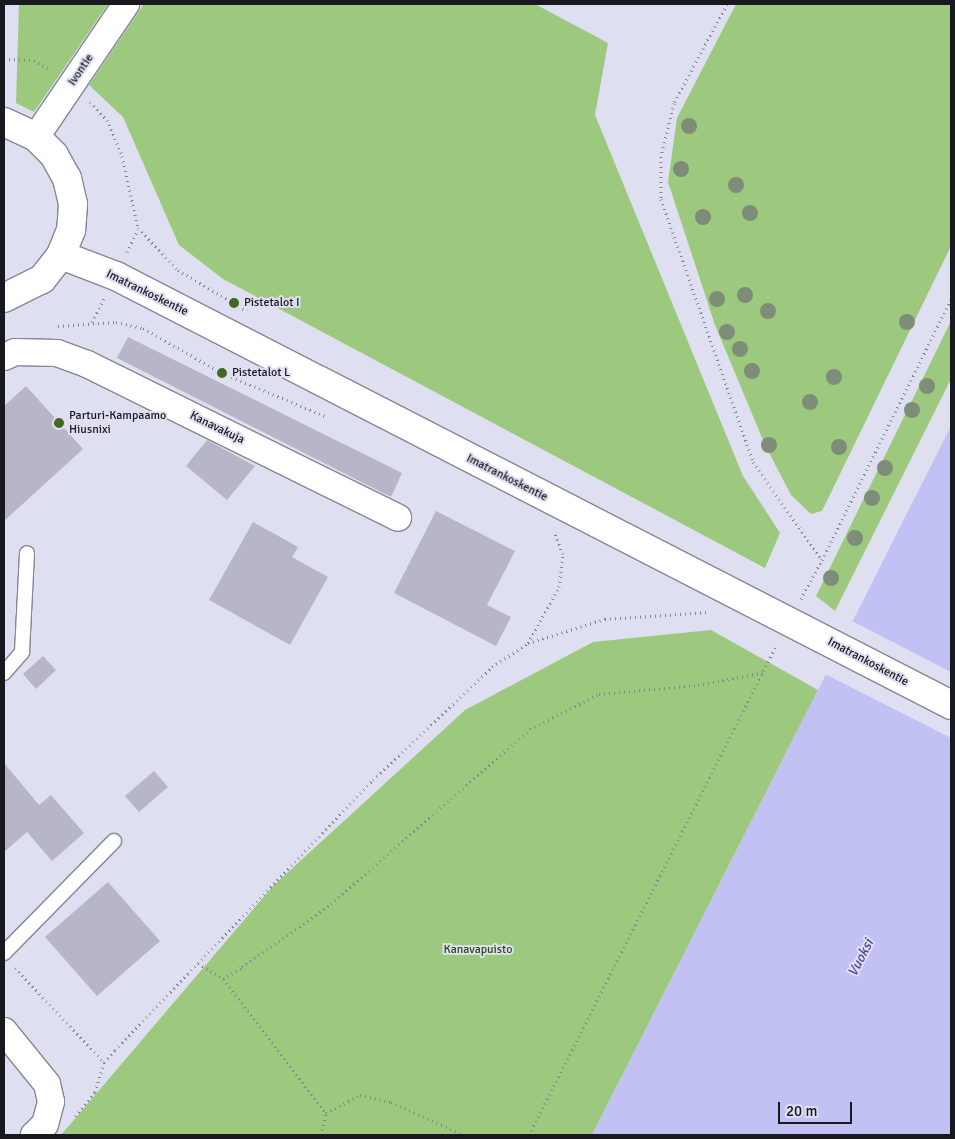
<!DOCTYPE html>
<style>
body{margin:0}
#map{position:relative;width:955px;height:1139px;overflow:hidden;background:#dfdff2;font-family:Signika,sans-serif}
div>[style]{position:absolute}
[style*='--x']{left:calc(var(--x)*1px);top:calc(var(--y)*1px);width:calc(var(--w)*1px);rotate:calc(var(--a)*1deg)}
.green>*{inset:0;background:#9dc97e}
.water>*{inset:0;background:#c1c1f3}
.pier>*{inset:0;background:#dfdff2}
.building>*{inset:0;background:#b6b6c8}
.path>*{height:3px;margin-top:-1.5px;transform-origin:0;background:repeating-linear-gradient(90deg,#838391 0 1px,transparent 0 5px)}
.roads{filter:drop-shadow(1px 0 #868697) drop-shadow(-1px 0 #868697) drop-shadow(0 1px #868697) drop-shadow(0 -1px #868697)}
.lane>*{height:14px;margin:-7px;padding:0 7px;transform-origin:7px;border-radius:7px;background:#fff}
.street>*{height:26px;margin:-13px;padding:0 13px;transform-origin:13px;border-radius:13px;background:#fff}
.secondary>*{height:28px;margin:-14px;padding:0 14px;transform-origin:14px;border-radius:14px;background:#fff}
.trees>*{width:16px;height:16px;margin:-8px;border-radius:50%;background:#7d8d77}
.dots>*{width:14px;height:14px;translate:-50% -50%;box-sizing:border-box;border:2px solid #dfdff2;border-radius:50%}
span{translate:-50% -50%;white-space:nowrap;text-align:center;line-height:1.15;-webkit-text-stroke:4px #dfdff2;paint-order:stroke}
.street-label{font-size:12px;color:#18181f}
.poi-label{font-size:12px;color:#18181f}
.left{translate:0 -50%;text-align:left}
.park-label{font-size:12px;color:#2c4a12}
.water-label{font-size:14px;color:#4d41a0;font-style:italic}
.frame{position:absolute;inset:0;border:5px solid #18181f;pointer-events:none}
.scale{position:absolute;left:778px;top:1102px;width:74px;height:22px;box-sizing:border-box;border:2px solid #18181f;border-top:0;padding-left:6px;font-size:15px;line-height:18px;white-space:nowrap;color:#18181f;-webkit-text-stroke:4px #dfdff2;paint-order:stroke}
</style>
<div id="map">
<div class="green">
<i style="clip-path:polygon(19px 4px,108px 4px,34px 112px,16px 103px)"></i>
<i style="clip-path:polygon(144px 4px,535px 4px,608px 43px,595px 115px,743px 476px,780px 533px,765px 568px,223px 279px,179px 245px,123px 117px,89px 85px)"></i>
<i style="clip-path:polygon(736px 4px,951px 4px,951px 246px,822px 511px,811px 514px,791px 495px,765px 445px,715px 325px,668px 182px,677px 118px)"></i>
<i style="clip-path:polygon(951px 321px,951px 379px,835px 611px,816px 596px)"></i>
<i style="clip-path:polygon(711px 630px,818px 690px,592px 1135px,61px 1135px,273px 886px,465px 710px,593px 642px)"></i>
</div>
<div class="water">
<i style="clip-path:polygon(951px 426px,951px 1135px,592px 1135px,818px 690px)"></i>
</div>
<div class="pier">
<i style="clip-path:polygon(850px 620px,951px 672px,951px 738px,823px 673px)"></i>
</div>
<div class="building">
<i style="clip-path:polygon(128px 337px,402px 473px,391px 497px,117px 358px)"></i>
<i style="clip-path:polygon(26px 386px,83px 449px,4px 521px,4px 406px)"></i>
<i style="clip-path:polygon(207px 440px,255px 466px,227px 500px,186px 466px)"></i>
<i style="clip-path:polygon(436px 511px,515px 551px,487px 605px,511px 617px,496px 646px,394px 593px)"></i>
<i style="clip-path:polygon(253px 522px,298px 547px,292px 557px,328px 577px,290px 645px,209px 600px)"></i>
<i style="clip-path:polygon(43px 656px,56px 670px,36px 689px,23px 674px)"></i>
<i style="clip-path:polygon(4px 763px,39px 805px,51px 795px,84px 833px,52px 861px,27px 832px,4px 852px)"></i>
<i style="clip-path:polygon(154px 771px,168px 787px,139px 812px,125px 796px)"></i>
<i style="clip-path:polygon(108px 882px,160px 941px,97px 996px,45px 937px)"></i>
</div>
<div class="path">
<i style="--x:727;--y:4;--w:112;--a:118.2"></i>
<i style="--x:674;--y:103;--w:55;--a:103.8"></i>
<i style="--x:661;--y:156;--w:43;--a:90"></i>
<i style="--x:661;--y:199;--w:279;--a:70.7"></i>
<i style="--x:753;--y:462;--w:120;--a:54.9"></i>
<i style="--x:822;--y:560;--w:291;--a:-63.7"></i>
<i style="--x:4;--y:59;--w:30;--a:2"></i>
<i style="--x:34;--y:60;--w:19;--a:32"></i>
<i style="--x:90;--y:102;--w:25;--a:47"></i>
<i style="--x:107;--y:120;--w:39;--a:67"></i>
<i style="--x:122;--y:156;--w:74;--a:77.5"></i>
<i style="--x:138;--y:228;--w:58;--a:46.4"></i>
<i style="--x:178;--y:270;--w:80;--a:30.7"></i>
<i style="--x:127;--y:252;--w:25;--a:-64"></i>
<i style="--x:92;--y:322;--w:27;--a:-63"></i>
<i style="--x:58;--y:326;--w:58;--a:-3.9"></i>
<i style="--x:116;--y:322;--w:28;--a:13"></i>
<i style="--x:143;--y:328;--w:91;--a:29.7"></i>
<i style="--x:222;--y:373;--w:112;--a:22.7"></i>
<i style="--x:801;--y:599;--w:44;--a:-61.7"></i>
<i style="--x:528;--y:643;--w:64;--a:-61"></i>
<i style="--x:559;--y:587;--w:33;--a:-83"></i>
<i style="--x:563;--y:554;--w:24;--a:-112"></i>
<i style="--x:198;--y:963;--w:30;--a:33"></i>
<i style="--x:223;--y:979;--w:22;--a:-32"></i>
<i style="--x:242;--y:967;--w:109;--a:-35.3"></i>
<i style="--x:331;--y:904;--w:265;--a:-41.3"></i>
<i style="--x:530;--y:729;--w:77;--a:-26.9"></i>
<i style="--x:599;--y:694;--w:99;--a:-5.2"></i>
<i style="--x:698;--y:685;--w:68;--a:-11"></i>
<i style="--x:15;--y:968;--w:129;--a:46.6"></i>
<i style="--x:223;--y:979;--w:169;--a:52.5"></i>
<i style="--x:75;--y:1116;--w:31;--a:-50"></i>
<i style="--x:95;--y:1092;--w:31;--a:-73"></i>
<i style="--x:104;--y:1062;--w:16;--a:-47"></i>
<i style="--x:115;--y:1050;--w:373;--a:-46.3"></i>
<i style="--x:373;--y:780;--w:164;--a:-43.5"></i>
<i style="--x:492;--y:667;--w:43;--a:-33.7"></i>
<i style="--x:528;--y:643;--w:81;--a:-17.3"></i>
<i style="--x:605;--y:619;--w:105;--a:-3.8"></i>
<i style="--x:321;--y:1135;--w:23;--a:-77"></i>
<i style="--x:326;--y:1113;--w:38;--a:-28"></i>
<i style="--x:360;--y:1095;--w:32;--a:13"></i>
<i style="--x:391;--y:1102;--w:79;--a:24.6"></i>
<i style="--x:529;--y:1135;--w:550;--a:-63.2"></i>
</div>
<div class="roads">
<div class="lane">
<i style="--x:4;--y:673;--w:28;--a:-49"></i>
<i style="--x:22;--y:652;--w:99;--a:-87.1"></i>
<i style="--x:4;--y:953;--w:157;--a:-45.5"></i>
</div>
<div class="street">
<i style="--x:36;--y:137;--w:161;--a:-55.9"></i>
<i style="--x:4;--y:357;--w:12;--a:-24"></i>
<i style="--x:15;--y:352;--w:42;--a:1.4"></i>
<i style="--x:57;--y:353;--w:32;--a:20"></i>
<i style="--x:87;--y:364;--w:347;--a:26.3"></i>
<i style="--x:4;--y:1031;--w:68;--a:50.9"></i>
<i style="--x:47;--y:1084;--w:18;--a:77"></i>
<i style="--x:51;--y:1102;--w:23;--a:105"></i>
<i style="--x:45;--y:1124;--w:16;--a:135"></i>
</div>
<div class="secondary">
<i style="--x:4;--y:122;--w:35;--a:25"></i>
<i style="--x:36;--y:137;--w:25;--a:45"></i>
<i style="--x:54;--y:155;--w:26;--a:61"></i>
<i style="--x:67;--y:178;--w:27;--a:77"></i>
<i style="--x:73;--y:204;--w:26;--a:94"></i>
<i style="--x:71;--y:230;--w:27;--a:112"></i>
<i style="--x:61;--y:255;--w:31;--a:128"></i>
<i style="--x:42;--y:279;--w:42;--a:153.4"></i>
<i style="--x:61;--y:255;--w:59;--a:20.9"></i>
<i style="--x:116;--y:276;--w:939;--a:27.19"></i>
</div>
</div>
<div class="trees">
<i style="left:689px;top:126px"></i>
<i style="left:681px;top:169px"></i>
<i style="left:736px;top:185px"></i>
<i style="left:750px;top:213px"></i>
<i style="left:703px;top:217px"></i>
<i style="left:745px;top:295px"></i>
<i style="left:717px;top:299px"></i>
<i style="left:768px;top:311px"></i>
<i style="left:907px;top:322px"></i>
<i style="left:727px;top:332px"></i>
<i style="left:740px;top:349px"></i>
<i style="left:752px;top:371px"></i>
<i style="left:834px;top:377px"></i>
<i style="left:927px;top:386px"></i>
<i style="left:810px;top:402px"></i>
<i style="left:912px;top:410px"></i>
<i style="left:769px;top:445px"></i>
<i style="left:839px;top:447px"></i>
<i style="left:885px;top:468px"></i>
<i style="left:872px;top:498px"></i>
<i style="left:855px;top:538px"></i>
<i style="left:831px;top:578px"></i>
</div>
<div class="dots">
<i style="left:234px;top:303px;background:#426822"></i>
<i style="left:222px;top:373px;background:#426822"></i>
<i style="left:59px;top:423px;background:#426822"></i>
</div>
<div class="street-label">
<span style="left:81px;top:70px;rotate:-56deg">Ivontie</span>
<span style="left:147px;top:293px;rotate:26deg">Imatrankoskentie</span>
<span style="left:217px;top:428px;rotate:26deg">Kanavakuja</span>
<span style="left:507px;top:478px;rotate:27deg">Imatrankoskentie</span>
<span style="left:868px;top:662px;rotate:28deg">Imatrankoskentie</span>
</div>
<div class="poi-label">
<span class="left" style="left:244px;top:303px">Pistetalot I</span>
<span class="left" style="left:232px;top:373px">Pistetalot L</span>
<span class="left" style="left:69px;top:423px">Parturi-Kampaamo<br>Hiusnixi</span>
</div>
<div class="park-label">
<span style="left:478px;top:950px">Kanavapuisto</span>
</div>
<div class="water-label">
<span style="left:861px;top:958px;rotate:-63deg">Vuoksi</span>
</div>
<div class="frame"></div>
<div class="scale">20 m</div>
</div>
